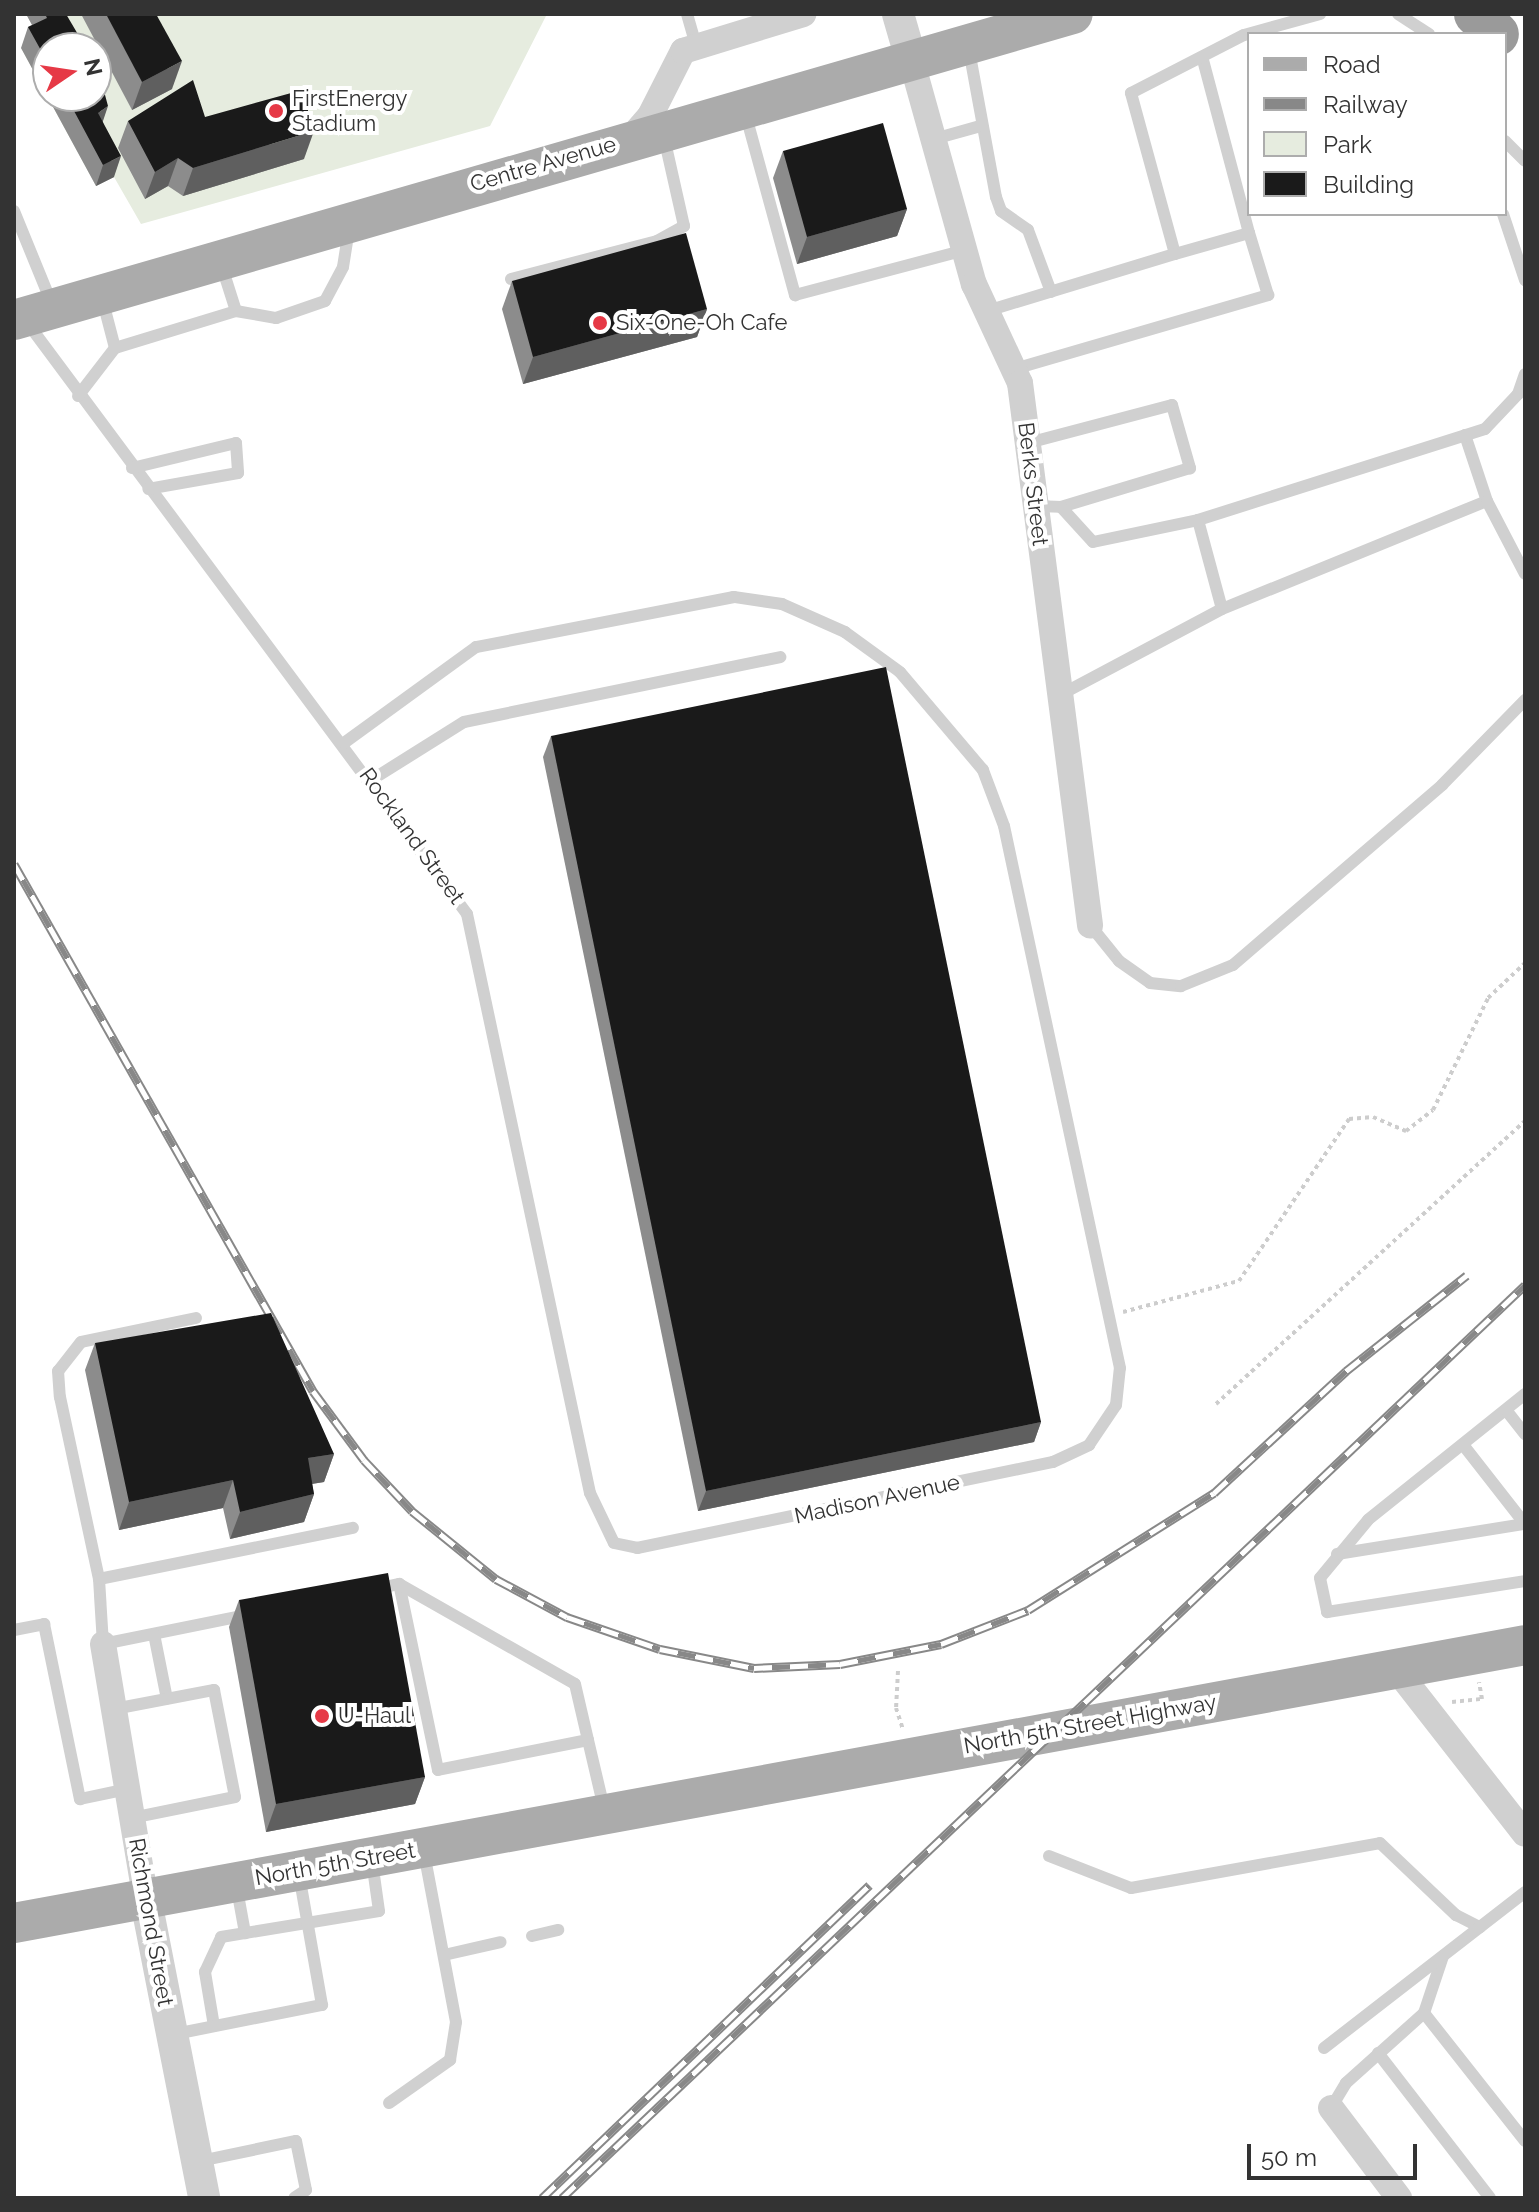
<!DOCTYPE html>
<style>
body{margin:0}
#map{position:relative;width:1539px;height:2212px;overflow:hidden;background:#fff;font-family:Raleway,sans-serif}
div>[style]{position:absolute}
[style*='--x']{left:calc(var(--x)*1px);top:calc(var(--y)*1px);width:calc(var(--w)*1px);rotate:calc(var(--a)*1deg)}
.green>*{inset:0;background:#e6ecdf}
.path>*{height:4px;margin-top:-2px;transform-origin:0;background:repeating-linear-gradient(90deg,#cdcdcd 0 4px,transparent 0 8px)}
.service>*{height:12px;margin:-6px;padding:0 6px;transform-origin:6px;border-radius:6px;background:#d0d0d0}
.minor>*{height:26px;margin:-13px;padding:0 13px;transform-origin:13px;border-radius:13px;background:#d0d0d0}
.tertiary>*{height:32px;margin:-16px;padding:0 16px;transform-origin:16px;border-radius:16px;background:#d0d0d0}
.primary>*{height:40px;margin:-20px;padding:0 20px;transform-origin:20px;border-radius:20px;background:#ababab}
.motorway>*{height:44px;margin:-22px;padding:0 22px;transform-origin:22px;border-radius:22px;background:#9a9a9a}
.rail>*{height:9px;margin-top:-4.5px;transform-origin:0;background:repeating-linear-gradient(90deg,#fff 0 18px,#888 0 36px);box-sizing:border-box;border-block:2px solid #888}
.wall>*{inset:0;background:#8c8c8c}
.shaded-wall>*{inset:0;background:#5f5f5f}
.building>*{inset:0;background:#1a1a1a}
.dots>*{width:22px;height:22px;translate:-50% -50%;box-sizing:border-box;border:4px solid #fff;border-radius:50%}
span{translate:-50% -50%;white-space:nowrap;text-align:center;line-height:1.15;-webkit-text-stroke:8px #fff;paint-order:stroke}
.poi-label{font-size:22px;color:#333}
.left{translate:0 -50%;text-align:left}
.street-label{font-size:22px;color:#333}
.frame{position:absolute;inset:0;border:16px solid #333;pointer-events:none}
.legend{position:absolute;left:1247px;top:32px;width:260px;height:184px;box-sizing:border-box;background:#fff;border:2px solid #adadad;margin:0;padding:10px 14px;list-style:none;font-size:24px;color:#333}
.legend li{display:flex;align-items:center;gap:16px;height:40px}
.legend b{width:40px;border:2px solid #adadad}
.north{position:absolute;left:32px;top:32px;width:80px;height:80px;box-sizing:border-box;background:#fff;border:2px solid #adadad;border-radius:50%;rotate:77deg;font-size:22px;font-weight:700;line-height:32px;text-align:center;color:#333}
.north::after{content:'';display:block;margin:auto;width:28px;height:36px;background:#e63946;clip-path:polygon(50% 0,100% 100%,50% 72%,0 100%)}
.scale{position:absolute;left:1247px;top:2144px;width:170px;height:36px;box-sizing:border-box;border:4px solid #333;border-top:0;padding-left:10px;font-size:24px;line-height:28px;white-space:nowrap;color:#333;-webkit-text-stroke:6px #fff;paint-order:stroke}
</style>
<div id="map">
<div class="green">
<i style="clip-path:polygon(evenodd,26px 14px,547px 14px,490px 126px,141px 224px,114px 177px,96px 186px,21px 48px,40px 38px,26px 14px,48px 48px,96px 48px,96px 96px,48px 96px,48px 48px)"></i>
</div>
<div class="path">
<i style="--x:1123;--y:1312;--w:120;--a:-15"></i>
<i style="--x:1239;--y:1281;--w:196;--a:-55.8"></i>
<i style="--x:1349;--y:1119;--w:24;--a:-5"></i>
<i style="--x:1373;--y:1117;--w:36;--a:23"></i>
<i style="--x:1406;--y:1131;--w:34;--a:-38"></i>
<i style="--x:1433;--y:1110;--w:125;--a:-63.8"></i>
<i style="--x:1488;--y:998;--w:51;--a:-43.4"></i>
<i style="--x:1216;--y:1404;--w:419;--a:-42.5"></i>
<i style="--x:898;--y:1671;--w:37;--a:93"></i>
<i style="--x:896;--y:1708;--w:22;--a:72"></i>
<i style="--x:1452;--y:1702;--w:30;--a:-6"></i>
<i style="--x:1482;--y:1699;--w:17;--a:-100"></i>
</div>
<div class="service">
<i style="--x:687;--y:14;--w:32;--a:74"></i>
<i style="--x:1398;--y:14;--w:37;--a:33"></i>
<i style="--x:969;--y:50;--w:149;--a:79.6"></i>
<i style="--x:996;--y:197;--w:15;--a:70"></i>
<i style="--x:1001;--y:211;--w:33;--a:35"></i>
<i style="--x:1028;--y:230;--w:66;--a:69.6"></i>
<i style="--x:1203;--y:60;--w:179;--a:75.1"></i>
<i style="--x:1249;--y:233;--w:77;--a:164.2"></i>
<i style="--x:1175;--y:254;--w:167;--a:-105.3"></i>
<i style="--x:1131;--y:93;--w:127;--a:-27.2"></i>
<i style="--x:1244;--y:35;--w:79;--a:-15.4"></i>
<i style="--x:746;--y:116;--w:186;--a:74.7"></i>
<i style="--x:795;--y:295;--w:176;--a:-14.8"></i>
<i style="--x:934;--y:139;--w:45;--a:-15.6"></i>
<i style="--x:1505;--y:141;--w:28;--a:45"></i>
<i style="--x:14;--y:211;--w:100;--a:67.8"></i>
<i style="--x:1503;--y:214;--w:70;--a:71.6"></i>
<i style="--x:511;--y:279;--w:151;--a:-14.6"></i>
<i style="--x:657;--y:241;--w:31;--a:-29"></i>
<i style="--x:684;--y:226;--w:91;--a:-102.7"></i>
<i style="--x:236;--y:311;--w:41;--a:9.9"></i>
<i style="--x:276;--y:318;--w:52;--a:-19.1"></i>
<i style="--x:325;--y:301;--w:38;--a:-62"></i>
<i style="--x:343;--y:267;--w:37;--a:-81"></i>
<i style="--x:987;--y:311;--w:196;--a:-16.9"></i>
<i style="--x:26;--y:321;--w:739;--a:53.36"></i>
<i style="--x:467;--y:914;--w:592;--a:78.01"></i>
<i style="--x:590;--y:1493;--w:55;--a:64.4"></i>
<i style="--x:614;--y:1543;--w:24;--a:12"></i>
<i style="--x:637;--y:1548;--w:425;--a:-11.7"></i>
<i style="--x:1053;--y:1462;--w:40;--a:-25"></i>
<i style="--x:1089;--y:1445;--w:48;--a:-56"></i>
<i style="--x:1116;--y:1405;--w:37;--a:-84"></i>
<i style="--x:1120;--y:1368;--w:554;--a:-102.08"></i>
<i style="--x:1004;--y:826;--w:60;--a:-110.6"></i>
<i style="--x:983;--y:770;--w:128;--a:-130.3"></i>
<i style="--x:900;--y:672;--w:68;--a:-144"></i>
<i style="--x:845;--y:632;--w:69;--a:-156"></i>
<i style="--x:782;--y:604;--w:49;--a:-171.7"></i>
<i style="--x:734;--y:597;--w:263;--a:169"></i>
<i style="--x:476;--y:647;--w:163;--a:144"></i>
<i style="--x:115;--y:348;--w:127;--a:-17"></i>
<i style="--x:236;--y:311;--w:46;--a:-107.7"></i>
<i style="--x:1014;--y:369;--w:265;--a:-16.2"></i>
<i style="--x:1268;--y:295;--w:65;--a:-107"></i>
<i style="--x:78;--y:396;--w:61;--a:-52.4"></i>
<i style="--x:115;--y:348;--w:52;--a:-104.6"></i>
<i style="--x:1465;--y:435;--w:70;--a:71.6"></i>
<i style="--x:1028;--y:443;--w:149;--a:-14.8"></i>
<i style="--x:1172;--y:405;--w:66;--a:74.1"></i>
<i style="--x:1190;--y:468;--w:135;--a:163.2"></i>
<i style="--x:132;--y:468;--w:107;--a:-13.5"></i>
<i style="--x:236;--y:443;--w:30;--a:86"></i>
<i style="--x:238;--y:473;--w:91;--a:169.9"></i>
<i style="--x:1036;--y:506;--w:25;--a:2"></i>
<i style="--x:1061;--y:507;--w:47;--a:47.6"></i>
<i style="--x:1093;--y:542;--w:107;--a:-11.8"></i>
<i style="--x:1198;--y:520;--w:301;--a:-17.6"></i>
<i style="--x:1485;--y:429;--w:48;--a:-46.7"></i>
<i style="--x:1518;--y:394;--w:21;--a:-71"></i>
<i style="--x:1198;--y:520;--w:92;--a:74.9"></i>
<i style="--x:1060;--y:695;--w:183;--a:-28"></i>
<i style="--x:1222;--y:609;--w:286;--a:-22.2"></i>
<i style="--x:1487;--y:501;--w:82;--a:62.5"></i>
<i style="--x:373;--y:779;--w:107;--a:-32.1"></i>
<i style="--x:464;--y:722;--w:323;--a:-11.6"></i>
<i style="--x:1090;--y:925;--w:46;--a:51.1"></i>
<i style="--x:1119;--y:961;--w:38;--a:35"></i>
<i style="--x:1150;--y:983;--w:31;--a:6"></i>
<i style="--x:1181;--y:986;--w:56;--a:-22"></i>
<i style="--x:1233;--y:965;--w:276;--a:-40.7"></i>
<i style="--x:1442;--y:785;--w:119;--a:-45.7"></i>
<i style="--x:196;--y:1318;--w:117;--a:168.2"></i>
<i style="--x:81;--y:1342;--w:37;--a:128"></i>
<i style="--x:58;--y:1371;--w:26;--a:86"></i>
<i style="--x:60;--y:1397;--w:186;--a:77.9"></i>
<i style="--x:99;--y:1579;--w:65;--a:86.5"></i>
<i style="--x:103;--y:1644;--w:147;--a:-11.4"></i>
<i style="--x:1525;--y:1394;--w:201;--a:141.3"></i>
<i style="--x:1368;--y:1520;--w:75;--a:129.6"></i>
<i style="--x:1320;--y:1578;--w:35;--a:78"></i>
<i style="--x:1327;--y:1612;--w:200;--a:-8.9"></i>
<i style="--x:1506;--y:1410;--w:31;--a:52"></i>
<i style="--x:1464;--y:1446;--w:99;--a:52"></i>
<i style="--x:1337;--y:1554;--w:190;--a:-9.1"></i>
<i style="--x:99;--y:1579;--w:259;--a:-11.4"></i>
<i style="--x:375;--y:1589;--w:25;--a:-12"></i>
<i style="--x:14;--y:1630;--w:31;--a:-11"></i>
<i style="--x:44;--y:1624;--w:179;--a:78.4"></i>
<i style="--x:80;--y:1799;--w:48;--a:-12"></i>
<i style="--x:154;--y:1634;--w:66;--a:78.7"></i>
<i style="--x:114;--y:1709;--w:102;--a:-10.8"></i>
<i style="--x:214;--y:1690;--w:109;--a:78.9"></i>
<i style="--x:235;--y:1797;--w:105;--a:168.5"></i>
<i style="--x:588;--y:1740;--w:153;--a:168.7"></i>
<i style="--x:438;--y:1770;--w:190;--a:-101.8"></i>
<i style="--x:399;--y:1584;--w:202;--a:29.6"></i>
<i style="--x:575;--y:1684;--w:57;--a:76.9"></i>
<i style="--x:588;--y:1740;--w:70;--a:76.8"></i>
<i style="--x:1049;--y:1856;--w:88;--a:21.3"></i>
<i style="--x:1131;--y:1888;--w:253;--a:-10.2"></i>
<i style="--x:1380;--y:1843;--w:105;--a:43.5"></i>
<i style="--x:1456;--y:1915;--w:27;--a:27"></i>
<i style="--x:237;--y:1889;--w:45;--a:79.7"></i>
<i style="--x:532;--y:1936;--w:27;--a:-13"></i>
<i style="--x:444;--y:1955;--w:58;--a:-12.8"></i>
<i style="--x:1443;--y:1956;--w:60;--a:108.4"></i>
<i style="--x:1424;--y:2013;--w:163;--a:51.7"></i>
<i style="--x:214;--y:2026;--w:55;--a:-99.5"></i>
<i style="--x:205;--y:1972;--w:38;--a:-65"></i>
<i style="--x:221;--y:1937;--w:160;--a:-9.3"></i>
<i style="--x:379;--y:1911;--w:50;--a:-98"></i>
<i style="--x:175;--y:2034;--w:150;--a:-11.2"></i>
<i style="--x:322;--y:2005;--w:132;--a:-100"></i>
<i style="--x:1324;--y:2048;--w:254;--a:-37.8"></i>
<i style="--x:1378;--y:2053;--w:183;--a:52.3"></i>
<i style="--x:389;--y:2103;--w:75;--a:-35.2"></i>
<i style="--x:450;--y:2060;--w:38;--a:-81"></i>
<i style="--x:456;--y:2022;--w:173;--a:-100.7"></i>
<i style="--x:1331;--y:2108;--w:29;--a:-59"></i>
<i style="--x:1346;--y:2083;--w:105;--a:-41.9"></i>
<i style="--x:200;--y:2161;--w:98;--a:-11.8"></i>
<i style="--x:296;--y:2141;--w:50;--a:78.5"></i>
<i style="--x:306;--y:2190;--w:14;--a:146"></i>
</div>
<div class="minor">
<i style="--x:911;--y:59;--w:234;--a:74.4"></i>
<i style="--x:974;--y:284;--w:109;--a:65.1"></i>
<i style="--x:1020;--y:383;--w:547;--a:82.64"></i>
<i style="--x:630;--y:139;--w:30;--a:-49"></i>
<i style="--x:650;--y:116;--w:73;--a:-63.1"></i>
<i style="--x:683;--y:51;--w:126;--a:-17.1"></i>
<i style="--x:103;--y:1644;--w:255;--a:80.5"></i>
<i style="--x:1396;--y:1669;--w:209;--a:52"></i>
<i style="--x:1331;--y:2108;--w:113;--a:52.9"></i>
</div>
<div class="tertiary">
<i style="--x:898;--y:14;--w:47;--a:73.9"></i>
<i style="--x:145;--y:1896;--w:308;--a:78.9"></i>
</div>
<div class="primary">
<i style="--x:14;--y:320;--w:1102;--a:-16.12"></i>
<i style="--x:14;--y:1923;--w:1536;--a:-10.42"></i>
</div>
<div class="motorway">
<i style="--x:1476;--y:14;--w:29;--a:44"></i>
</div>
<div class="rail">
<i style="--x:14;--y:864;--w:606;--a:60.43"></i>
<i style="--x:313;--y:1391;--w:86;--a:53.5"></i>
<i style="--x:364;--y:1460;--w:70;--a:46.7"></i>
<i style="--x:412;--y:1511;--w:108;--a:39"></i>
<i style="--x:496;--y:1579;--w:81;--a:28.2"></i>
<i style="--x:567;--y:1617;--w:98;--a:19"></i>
<i style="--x:660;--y:1649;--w:96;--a:11.4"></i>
<i style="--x:754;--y:1668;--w:86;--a:-2.7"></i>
<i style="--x:840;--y:1664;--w:103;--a:-11.2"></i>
<i style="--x:941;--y:1644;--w:93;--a:-21.3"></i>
<i style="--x:1028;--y:1610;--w:220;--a:-32.2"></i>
<i style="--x:1214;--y:1493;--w:180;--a:-42.7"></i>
<i style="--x:1346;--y:1371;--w:154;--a:-38.4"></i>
<i style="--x:542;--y:2198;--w:453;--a:-43.7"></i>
<i style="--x:562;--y:2198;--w:1327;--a:-43.47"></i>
</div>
<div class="wall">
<i style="clip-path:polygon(26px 14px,66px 14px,48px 48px,48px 96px,96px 96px,103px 122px,114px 177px,96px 186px,21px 48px,28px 27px,32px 25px)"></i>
<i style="clip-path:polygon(81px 14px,156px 14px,172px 89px,132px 110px)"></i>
<i style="clip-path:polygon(205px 117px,304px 159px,183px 196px,168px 186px,145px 199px,118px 148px,128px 121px)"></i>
<i style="clip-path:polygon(783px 151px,907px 209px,897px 236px,797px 264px,773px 178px)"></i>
<i style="clip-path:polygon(512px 281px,707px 309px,697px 337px,523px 384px,502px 309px)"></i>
<i style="clip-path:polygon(551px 736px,1041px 1422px,1034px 1442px,698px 1511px,543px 757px)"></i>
<i style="clip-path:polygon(95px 1343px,334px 1454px,324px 1482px,312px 1484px,314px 1494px,304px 1522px,230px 1539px,223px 1508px,119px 1530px,85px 1370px)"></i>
<i style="clip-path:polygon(239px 1600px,425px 1777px,415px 1804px,266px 1832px,229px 1627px)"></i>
</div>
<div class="shaded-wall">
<i style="clip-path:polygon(182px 61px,172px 89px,132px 110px,142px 82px)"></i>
<i style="clip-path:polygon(108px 106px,101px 127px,98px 113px)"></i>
<i style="clip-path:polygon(314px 131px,304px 159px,183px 196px,193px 168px)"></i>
<i style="clip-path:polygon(121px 156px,114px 177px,96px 186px,103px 165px)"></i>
<i style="clip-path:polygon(178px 158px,168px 186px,145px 199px,155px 172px)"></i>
<i style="clip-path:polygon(907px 209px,897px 236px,797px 264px,807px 237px)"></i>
<i style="clip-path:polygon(707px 309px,697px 337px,523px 384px,533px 357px)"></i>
<i style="clip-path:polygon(1041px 1422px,1034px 1442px,698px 1511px,706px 1491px)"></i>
<i style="clip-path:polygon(334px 1454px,324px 1482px,298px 1486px,308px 1458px)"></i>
<i style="clip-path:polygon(233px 1480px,223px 1508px,119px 1530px,129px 1502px)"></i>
<i style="clip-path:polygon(314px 1494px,304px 1522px,230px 1539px,240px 1512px)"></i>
<i style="clip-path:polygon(425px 1777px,415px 1804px,266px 1832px,276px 1804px)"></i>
</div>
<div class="building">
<i style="clip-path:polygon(45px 14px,66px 14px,86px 48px,48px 48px,48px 63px,28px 27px,47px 18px)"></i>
<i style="clip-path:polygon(106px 14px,156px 14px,182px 61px,142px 82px)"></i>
<i style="clip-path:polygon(96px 65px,98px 69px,108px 106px,98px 113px,121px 156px,103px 165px,66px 96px,96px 96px)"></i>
<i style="clip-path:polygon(193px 80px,205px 117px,302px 90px,314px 131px,193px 168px,178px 158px,155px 172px,128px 121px)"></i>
<i style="clip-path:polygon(883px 123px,907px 209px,807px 237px,783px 151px)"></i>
<i style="clip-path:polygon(686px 233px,707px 309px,533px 357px,512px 281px)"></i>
<i style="clip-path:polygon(886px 667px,1041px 1422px,706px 1491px,551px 736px)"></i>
<i style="clip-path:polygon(271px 1313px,334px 1454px,308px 1458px,314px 1494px,240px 1512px,233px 1480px,129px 1502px,95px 1343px)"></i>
<i style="clip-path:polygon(388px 1573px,425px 1777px,276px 1804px,239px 1600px)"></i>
</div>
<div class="dots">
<i style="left:276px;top:111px;background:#e63946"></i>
<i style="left:600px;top:323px;background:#e63946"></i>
<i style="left:322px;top:1716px;background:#e63946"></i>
</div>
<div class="poi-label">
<span class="left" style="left:292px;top:111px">FirstEnergy<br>Stadium</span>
<span class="left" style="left:616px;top:323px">Six-One-Oh Cafe</span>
<span class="left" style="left:338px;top:1716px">U-Haul</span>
</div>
<div class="street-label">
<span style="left:543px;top:164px;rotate:-16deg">Centre Avenue</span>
<span style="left:1033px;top:484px;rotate:83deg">Berks Street</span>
<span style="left:412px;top:836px;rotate:54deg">Rockland Street</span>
<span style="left:877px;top:1499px;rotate:-12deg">Madison Avenue</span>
<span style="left:1090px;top:1724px;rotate:-10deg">North 5th Street Highway</span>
<span style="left:335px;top:1864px;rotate:-10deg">North 5th Street</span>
<span style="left:151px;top:1922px;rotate:80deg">Richmond Street</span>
</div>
<div class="frame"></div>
<ul class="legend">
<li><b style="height:10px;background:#ababab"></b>Road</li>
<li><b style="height:10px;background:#888"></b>Railway</li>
<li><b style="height:22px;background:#e6ecdf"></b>Park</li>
<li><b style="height:22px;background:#1a1a1a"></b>Building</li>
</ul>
<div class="north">N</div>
<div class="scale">50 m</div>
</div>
